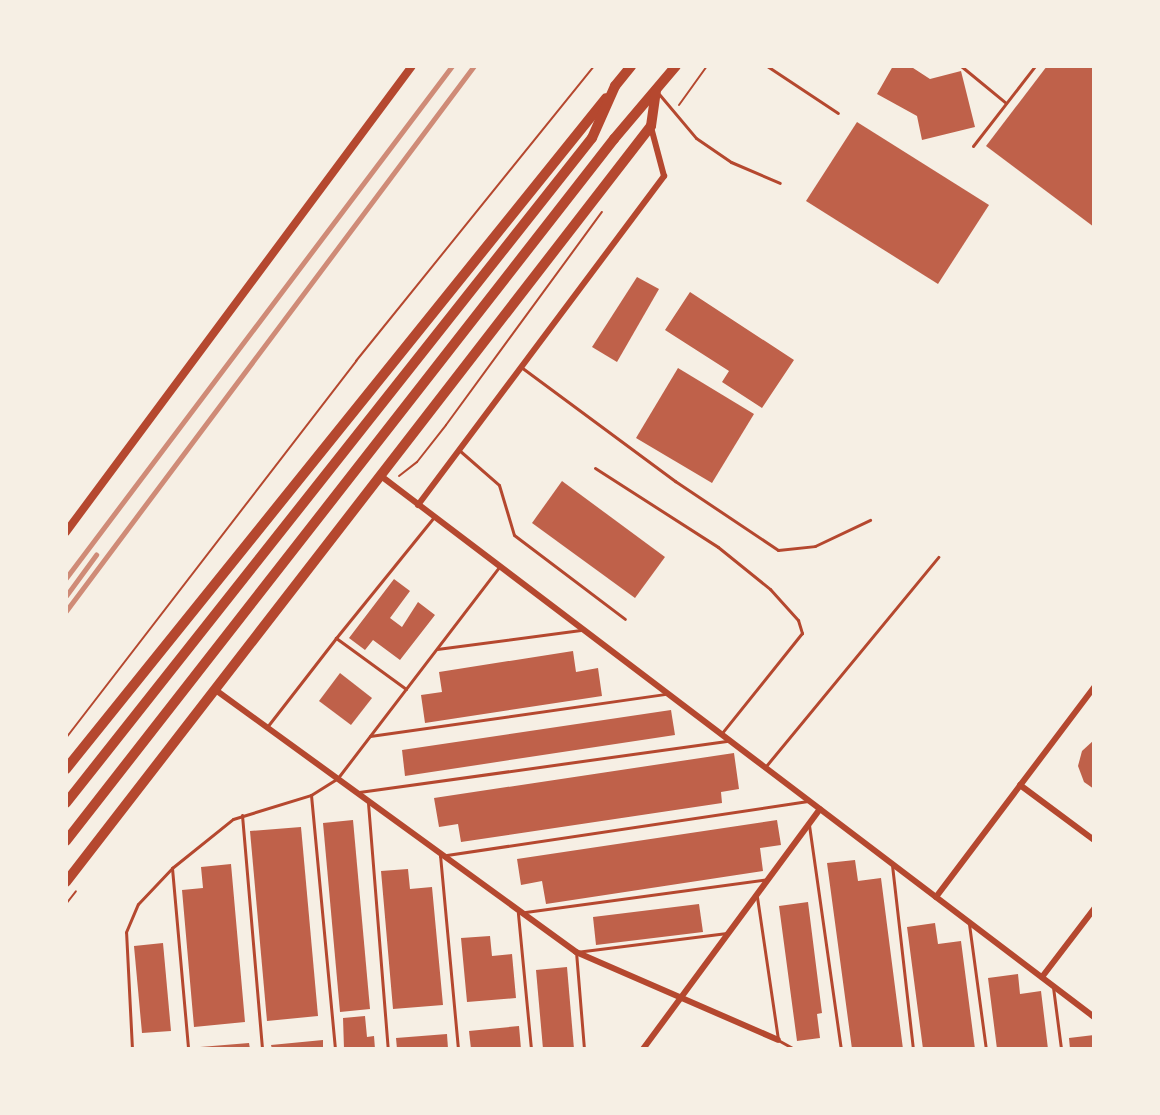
<!DOCTYPE html>
<style>
body{margin:0}
#map{position:relative;width:1160px;height:1115px;overflow:hidden;background:#f6efe4;font-family:Raleway,sans-serif}
div>[style]{position:absolute}
[style*='--x']{left:calc(var(--x)*1px);top:calc(var(--y)*1px);width:calc(var(--w)*1px);rotate:calc(var(--a)*1deg)}
.building>*{inset:0;background:#bf614a}
.path>*{height:2px;margin:-1px;padding:0 1px;transform-origin:1px;border-radius:1px;background:#b5482f}
.service>*{height:3px;margin:-1.5px;padding:0 1.5px;transform-origin:1.5px;border-radius:1.5px;background:#b5482f}
.minor>*{height:6px;margin:-3px;padding:0 3px;transform-origin:3px;border-radius:3px;background:#b5482f}
.tertiary>*{height:8px;margin:-4px;padding:0 4px;transform-origin:4px;border-radius:4px;background:#b5482f}
.trunk>*{height:10px;margin:-5px;padding:0 5px;transform-origin:5px;border-radius:5px;background:#b5482f}
.rail>*{height:4.5px;margin:-2.25px;padding:0 2.25px;transform-origin:2.25px;border-radius:2.25px;background:#cf8b77}
span{translate:-50% -50%;white-space:nowrap;text-align:center;line-height:1.15;-webkit-text-stroke:6px #f6efe4;paint-order:stroke}
.frame{position:absolute;inset:0;border:68px solid #f6efe4;pointer-events:none}
</style>
<div id="map">
<div class="building">
<i style="clip-path:polygon(893px 66px,910px 66px,930px 79px,961px 71px,975px 127px,922px 140px,917px 116px,877px 94px)"></i>
<i style="clip-path:polygon(1047px 66px,1094px 66px,1094px 227px,986px 146px)"></i>
<i style="clip-path:polygon(857px 122px,989px 205px,938px 284px,806px 201px)"></i>
<i style="clip-path:polygon(637px 277px,659px 289px,617px 362px,592px 347px)"></i>
<i style="clip-path:polygon(690px 292px,794px 360px,762px 408px,722px 382px,729px 371px,665px 330px)"></i>
<i style="clip-path:polygon(678px 368px,754px 414px,712px 483px,636px 438px)"></i>
<i style="clip-path:polygon(562px 481px,665px 557px,635px 598px,532px 523px)"></i>
<i style="clip-path:polygon(394px 579px,410px 591px,390px 618px,402px 627px,418px 602px,435px 615px,400px 660px,373px 640px,365px 650px,349px 638px)"></i>
<i style="clip-path:polygon(573px 651px,576px 672px,598px 668px,602px 696px,425px 723px,421px 695px,442px 692px,439px 672px)"></i>
<i style="clip-path:polygon(340px 673px,372px 698px,351px 725px,319px 701px)"></i>
<i style="clip-path:polygon(671px 710px,675px 735px,405px 776px,402px 750px)"></i>
<i style="clip-path:polygon(1094px 740px,1094px 789px,1084px 782px,1078px 766px,1082px 751px)"></i>
<i style="clip-path:polygon(734px 753px,739px 789px,721px 792px,722px 803px,461px 842px,458px 824px,439px 827px,434px 798px)"></i>
<i style="clip-path:polygon(353px 820px,370px 1009px,340px 1012px,323px 823px)"></i>
<i style="clip-path:polygon(777px 820px,781px 845px,760px 848px,763px 871px,546px 904px,542px 881px,521px 885px,517px 859px)"></i>
<i style="clip-path:polygon(301px 827px,318px 1016px,267px 1021px,250px 831px)"></i>
<i style="clip-path:polygon(855px 860px,858px 881px,881px 878px,903px 1049px,852px 1049px,827px 863px)"></i>
<i style="clip-path:polygon(231px 864px,245px 1022px,194px 1027px,182px 890px,203px 888px,201px 867px)"></i>
<i style="clip-path:polygon(408px 869px,410px 889px,432px 887px,443px 1005px,393px 1009px,381px 871px)"></i>
<i style="clip-path:polygon(808px 902px,822px 1013px,817px 1014px,820px 1038px,797px 1041px,779px 906px)"></i>
<i style="clip-path:polygon(699px 904px,703px 932px,596px 945px,593px 917px)"></i>
<i style="clip-path:polygon(935px 923px,938px 944px,961px 941px,975px 1049px,923px 1049px,907px 927px)"></i>
<i style="clip-path:polygon(490px 936px,492px 956px,512px 954px,516px 998px,467px 1002px,461px 938px)"></i>
<i style="clip-path:polygon(163px 943px,171px 1031px,142px 1033px,134px 946px)"></i>
<i style="clip-path:polygon(567px 967px,574px 1049px,543px 1049px,536px 970px)"></i>
<i style="clip-path:polygon(1018px 974px,1020px 994px,1041px 991px,1048px 1049px,997px 1049px,988px 978px)"></i>
<i style="clip-path:polygon(365px 1016px,367px 1037px,374px 1036px,375px 1049px,344px 1049px,343px 1018px)"></i>
<i style="clip-path:polygon(519px 1026px,521px 1049px,471px 1049px,469px 1031px)"></i>
<i style="clip-path:polygon(447px 1034px,448px 1049px,397px 1049px,396px 1038px)"></i>
<i style="clip-path:polygon(1094px 1035px,1094px 1049px,1070px 1049px,1069px 1038px)"></i>
<i style="clip-path:polygon(323px 1040px,323px 1049px,272px 1049px,271px 1045px)"></i>
<i style="clip-path:polygon(249px 1043px,250px 1049px,200px 1049px,200px 1047px)"></i>
</div>
<div class="path">
<i style="--x:679;--y:105;--w:48;--a:-54.3"></i>
<i style="--x:399;--y:476;--w:23;--a:-38"></i>
<i style="--x:417;--y:462;--w:47;--a:-51.9"></i>
<i style="--x:446;--y:425;--w:264;--a:-53.8"></i>
<i style="--x:66;--y:738;--w:476;--a:-52.4"></i>
<i style="--x:356;--y:361;--w:379;--a:-51.1"></i>
<i style="--x:66;--y:904;--w:16;--a:-52"></i>
</div>
<div class="service">
<i style="--x:767;--y:66;--w:85;--a:33.5"></i>
<i style="--x:961;--y:66;--w:58;--a:39.4"></i>
<i style="--x:659;--y:94;--w:57;--a:49.9"></i>
<i style="--x:696;--y:138;--w:42;--a:34.4"></i>
<i style="--x:731;--y:162;--w:53;--a:23.2"></i>
<i style="--x:973;--y:146;--w:101;--a:-52.2"></i>
<i style="--x:521;--y:367;--w:192;--a:36.5"></i>
<i style="--x:675;--y:481;--w:124;--a:33.8"></i>
<i style="--x:778;--y:550;--w:37;--a:-6"></i>
<i style="--x:815;--y:546;--w:61;--a:-25.3"></i>
<i style="--x:459;--y:450;--w:53;--a:41.2"></i>
<i style="--x:499;--y:485;--w:52;--a:73.3"></i>
<i style="--x:514;--y:535;--w:139;--a:37.1"></i>
<i style="--x:595;--y:468;--w:146;--a:32.7"></i>
<i style="--x:718;--y:547;--w:67;--a:38.9"></i>
<i style="--x:770;--y:589;--w:42;--a:47.9"></i>
<i style="--x:798;--y:620;--w:14;--a:73"></i>
<i style="--x:802;--y:633;--w:128;--a:128.7"></i>
<i style="--x:437;--y:649;--w:145;--a:-7.5"></i>
<i style="--x:406;--y:689;--w:87;--a:-143.9"></i>
<i style="--x:336;--y:638;--w:156;--a:-51"></i>
<i style="--x:267;--y:727;--w:113;--a:-52.2"></i>
<i style="--x:370;--y:736;--w:299;--a:-8.1"></i>
<i style="--x:766;--y:766;--w:271;--a:-50.5"></i>
<i style="--x:359;--y:792;--w:371;--a:-7.9"></i>
<i style="--x:311;--y:795;--w:255;--a:84.6"></i>
<i style="--x:368;--y:803;--w:247;--a:85.4"></i>
<i style="--x:242;--y:815;--w:235;--a:85.1"></i>
<i style="--x:809;--y:825;--w:226;--a:81.9"></i>
<i style="--x:892;--y:865;--w:185;--a:83.5"></i>
<i style="--x:172;--y:868;--w:182;--a:84.9"></i>
<i style="--x:757;--y:897;--w:145;--a:81.6"></i>
<i style="--x:778;--y:1040;--w:18;--a:29"></i>
<i style="--x:969;--y:924;--w:126;--a:82.3"></i>
<i style="--x:1053;--y:987;--w:63;--a:82.6"></i>
<i style="--x:132;--y:1049;--w:117;--a:-92.9"></i>
<i style="--x:126;--y:932;--w:30;--a:-67"></i>
<i style="--x:138;--y:904;--w:50;--a:-46.6"></i>
<i style="--x:172;--y:868;--w:78;--a:-38.8"></i>
<i style="--x:233;--y:819;--w:82;--a:-17.1"></i>
<i style="--x:311;--y:795;--w:31;--a:-32"></i>
<i style="--x:337;--y:779;--w:267;--a:-52.6"></i>
<i style="--x:458;--y:1049;--w:194;--a:-95.3"></i>
<i style="--x:440;--y:856;--w:372;--a:-8.5"></i>
<i style="--x:531;--y:1049;--w:137;--a:-95.5"></i>
<i style="--x:518;--y:913;--w:252;--a:-7.7"></i>
<i style="--x:584;--y:1049;--w:97;--a:-94.7"></i>
<i style="--x:576;--y:952;--w:152;--a:-7.2"></i>
</div>
<div class="minor">
<i style="--x:381;--y:476;--w:895;--a:37.19"></i>
<i style="--x:418;--y:505;--w:411;--a:-53.2"></i>
<i style="--x:664;--y:176;--w:51;--a:-104.9"></i>
<i style="--x:217;--y:691;--w:444;--a:36"></i>
<i style="--x:576;--y:952;--w:220;--a:23.5"></i>
<i style="--x:1020;--y:785;--w:92;--a:36.6"></i>
<i style="--x:936;--y:897;--w:263;--a:-53"></i>
<i style="--x:1042;--y:977;--w:86;--a:-52.6"></i>
<i style="--x:643;--y:1049;--w:298;--a:-53.6"></i>
</div>
<div class="tertiary">
<i style="--x:66;--y:532;--w:580;--a:-53.41"></i>
</div>
<div class="trunk">
<i style="--x:66;--y:769;--w:861;--a:-51.17"></i>
<i style="--x:66;--y:803;--w:848;--a:-51.66"></i>
<i style="--x:592;--y:138;--w:57;--a:-66.1"></i>
<i style="--x:615;--y:86;--w:26;--a:-51"></i>
<i style="--x:66;--y:841;--w:891;--a:-52.02"></i>
<i style="--x:614;--y:139;--w:96;--a:-49.7"></i>
<i style="--x:66;--y:882;--w:956;--a:-52.27"></i>
<i style="--x:651;--y:126;--w:36;--a:-82"></i>
</div>
<div class="rail">
<i style="--x:66;--y:578;--w:641;--a:-52.99"></i>
<i style="--x:66;--y:596;--w:51;--a:-53.8"></i>
<i style="--x:66;--y:611;--w:681;--a:-53.18"></i>
</div>
<div class="frame"></div>
</div>
